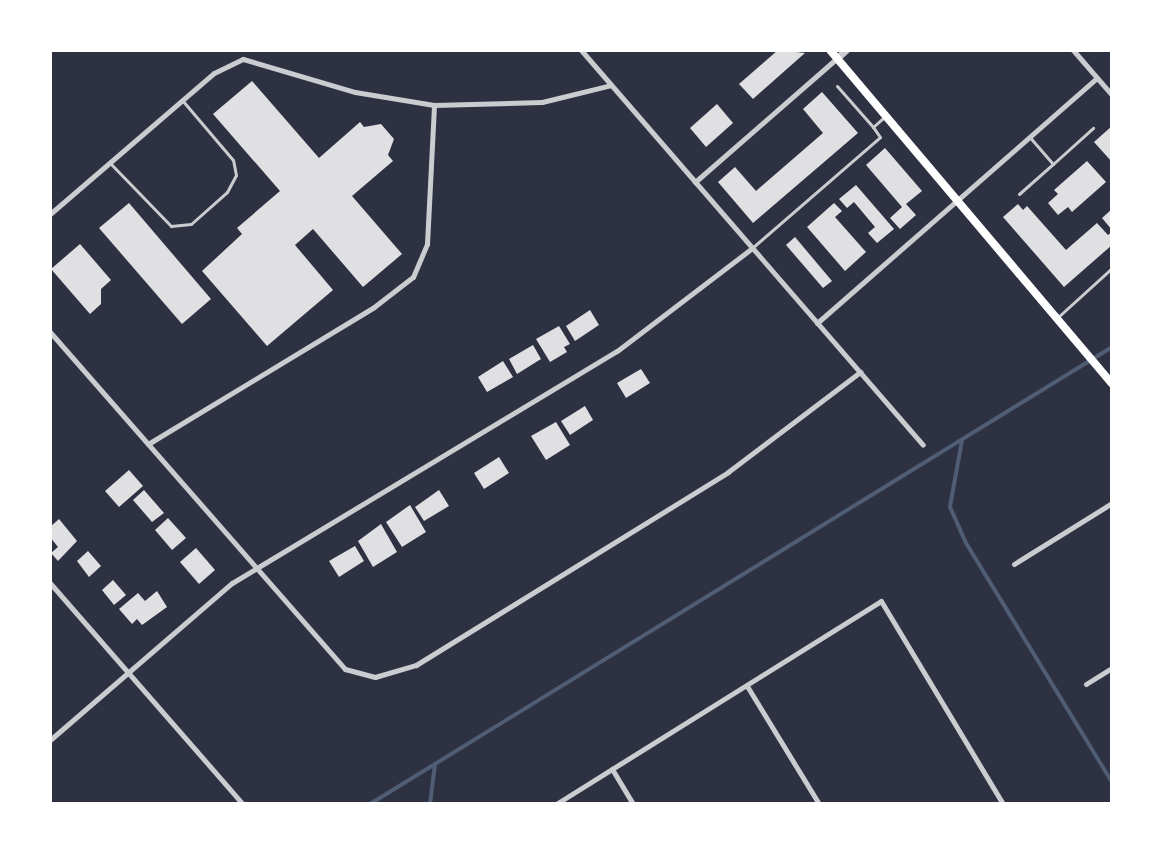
<!DOCTYPE html>
<style>
body{margin:0}
#map{position:relative;width:1162px;height:854px;overflow:hidden;background:#2d3142;font-family:Barlow,sans-serif}
div>[style]{position:absolute}
[style*='--x']{left:calc(var(--x)*1px);top:calc(var(--y)*1px);width:calc(var(--w)*1px);rotate:calc(var(--a)*1deg)}
.stream>*{height:4px;margin:-2px;padding:0 2px;transform-origin:2px;border-radius:2px;background:#4f5d75}
.building>*{inset:0;background:#e0e0e3}
.service>*{height:3px;margin:-1.5px;padding:0 1.5px;transform-origin:1.5px;border-radius:1.5px;background:#caccd0}
.minor>*{height:5px;margin:-2.5px;padding:0 2.5px;transform-origin:2.5px;border-radius:2.5px;background:#caccd0}
.tertiary>*{height:7px;margin:-3.5px;padding:0 3.5px;transform-origin:3.5px;border-radius:3.5px;background:#caccd0}
.secondary>*{height:8px;margin:-4px;padding:0 4px;transform-origin:4px;border-radius:4px;background:#fff}
span{translate:-50% -50%;white-space:nowrap;text-align:center;line-height:1.15;-webkit-text-stroke:7px #fff;paint-order:stroke}
.frame{position:absolute;inset:0;border:52px solid #fff;pointer-events:none}
</style>
<div id="map">
<div class="stream">
<i style="--x:962;--y:440;--w:68;--a:100.2"></i>
<i style="--x:950;--y:507;--w:39;--a:66"></i>
<i style="--x:966;--y:543;--w:280;--a:58.6"></i>
<i style="--x:370;--y:804;--w:871;--a:-31.63"></i>
<i style="--x:430;--y:804;--w:40;--a:-82.9"></i>
</div>
<div class="building">
<i style="clip-path:polygon(778px 50px,805px 53px,753px 99px,739px 84px)"></i>
<i style="clip-path:polygon(252px 81px,319px 158px,360px 122px,364px 127px,381px 124px,394px 139px,388px 155px,393px 161px,352px 196px,402px 254px,363px 287px,313px 229px,295px 245px,333px 290px,267px 346px,202px 271px,242px 234px,237px 228px,280px 191px,213px 114px)"></i>
<i style="clip-path:polygon(822px 92px,858px 133px,753px 223px,718px 182px,735px 167px,756px 191px,823px 133px,803px 109px)"></i>
<i style="clip-path:polygon(717px 104px,733px 123px,706px 147px,690px 128px)"></i>
<i style="clip-path:polygon(1112px 126px,1112px 162px,1094px 142px)"></i>
<i style="clip-path:polygon(885px 148px,922px 191px,906px 204px,916px 215px,900px 229px,890px 218px,902px 207px,866px 165px)"></i>
<i style="clip-path:polygon(1087px 161px,1106px 182px,1072px 212px,1068px 207px,1058px 215px,1048px 203px,1058px 194px,1054px 190px)"></i>
<i style="clip-path:polygon(856px 185px,894px 229px,877px 243px,868px 233px,875px 227px,854px 202px,847px 208px,839px 199px)"></i>
<i style="clip-path:polygon(129px 203px,211px 299px,182px 324px,99px 228px)"></i>
<i style="clip-path:polygon(834px 203px,842px 211px,835px 217px,866px 252px,845px 271px,807px 227px)"></i>
<i style="clip-path:polygon(1018px 204px,1023px 210px,1027px 206px,1066px 250px,1097px 223px,1108px 235px,1112px 232px,1112px 245px,1064px 287px,1003px 217px)"></i>
<i style="clip-path:polygon(1112px 209px,1112px 230px,1102px 218px)"></i>
<i style="clip-path:polygon(795px 237px,832px 281px,823px 288px,786px 245px)"></i>
<i style="clip-path:polygon(80px 244px,111px 280px,101px 289px,101px 304px,90px 314px,51px 269px)"></i>
<i style="clip-path:polygon(590px 310px,599px 325px,575px 341px,566px 326px)"></i>
<i style="clip-path:polygon(559px 326px,570px 344px,564px 347px,567px 352px,550px 362px,536px 339px)"></i>
<i style="clip-path:polygon(533px 345px,541px 359px,517px 374px,509px 359px)"></i>
<i style="clip-path:polygon(503px 361px,513px 377px,487px 392px,478px 377px)"></i>
<i style="clip-path:polygon(641px 369px,650px 383px,626px 398px,617px 383px)"></i>
<i style="clip-path:polygon(585px 406px,593px 420px,570px 435px,561px 421px)"></i>
<i style="clip-path:polygon(556px 422px,570px 445px,546px 460px,531px 436px)"></i>
<i style="clip-path:polygon(499px 457px,509px 473px,484px 489px,474px 473px)"></i>
<i style="clip-path:polygon(129px 470px,143px 486px,119px 507px,105px 491px)"></i>
<i style="clip-path:polygon(144px 490px,164px 513px,152px 522px,133px 500px)"></i>
<i style="clip-path:polygon(439px 490px,449px 506px,424px 521px,415px 507px)"></i>
<i style="clip-path:polygon(410px 505px,426px 532px,402px 547px,386px 522px)"></i>
<i style="clip-path:polygon(168px 518px,186px 538px,172px 550px,155px 530px)"></i>
<i style="clip-path:polygon(59px 519px,77px 541px,58px 561px,51px 553px,58px 547px,50px 537px,50px 527px)"></i>
<i style="clip-path:polygon(381px 524px,397px 552px,373px 567px,358px 541px)"></i>
<i style="clip-path:polygon(355px 546px,364px 561px,339px 577px,329px 561px)"></i>
<i style="clip-path:polygon(196px 548px,215px 570px,199px 584px,180px 562px)"></i>
<i style="clip-path:polygon(88px 551px,101px 566px,89px 577px,77px 561px)"></i>
<i style="clip-path:polygon(113px 580px,126px 595px,114px 605px,102px 590px)"></i>
<i style="clip-path:polygon(157px 591px,167px 607px,142px 625px,137px 619px,132px 624px,119px 609px,138px 593px,145px 601px)"></i>
</div>
<div class="service">
<i style="--x:837;--y:86;--w:55;--a:48.7"></i>
<i style="--x:110;--y:163;--w:88;--a:45.9"></i>
<i style="--x:171;--y:226;--w:20;--a:-6"></i>
<i style="--x:191;--y:224;--w:48;--a:-41.6"></i>
<i style="--x:227;--y:192;--w:19;--a:-62"></i>
<i style="--x:236;--y:175;--w:15;--a:-101"></i>
<i style="--x:233;--y:160;--w:79;--a:-130.4"></i>
<i style="--x:1053;--y:164;--w:54;--a:-42"></i>
<i style="--x:1019;--y:194;--w:45;--a:-41.4"></i>
<i style="--x:1053;--y:164;--w:35;--a:-131"></i>
<i style="--x:752;--y:248;--w:169;--a:-40.9"></i>
<i style="--x:880;--y:137;--w:12;--a:-125"></i>
<i style="--x:873;--y:127;--w:13;--a:-42"></i>
<i style="--x:1058;--y:317;--w:73;--a:-42.2"></i>
</div>
<div class="minor">
<i style="--x:581;--y:50;--w:522;--a:49.11"></i>
<i style="--x:1073;--y:50;--w:60;--a:49.1"></i>
<i style="--x:695;--y:182;--w:189;--a:-41.1"></i>
<i style="--x:50;--y:214;--w:216;--a:-40.7"></i>
<i style="--x:214;--y:73;--w:32;--a:-26"></i>
<i style="--x:243;--y:59;--w:117;--a:16.4"></i>
<i style="--x:355;--y:92;--w:80;--a:9.3"></i>
<i style="--x:434;--y:105;--w:108;--a:-1.6"></i>
<i style="--x:542;--y:102;--w:71;--a:-13.8"></i>
<i style="--x:817;--y:323;--w:372;--a:-41.2"></i>
<i style="--x:50;--y:332;--w:448;--a:48.8"></i>
<i style="--x:345;--y:669;--w:31;--a:15"></i>
<i style="--x:375;--y:677;--w:43;--a:-16.3"></i>
<i style="--x:416;--y:665;--w:367;--a:-31.7"></i>
<i style="--x:728;--y:472;--w:166;--a:-37.1"></i>
<i style="--x:148;--y:444;--w:264;--a:-31.2"></i>
<i style="--x:374;--y:307;--w:49;--a:-37.6"></i>
<i style="--x:413;--y:277;--w:36;--a:-67"></i>
<i style="--x:427;--y:244;--w:139;--a:-87.1"></i>
<i style="--x:1014;--y:564;--w:115;--a:-31.9"></i>
<i style="--x:50;--y:583;--w:293;--a:48.9"></i>
<i style="--x:1086;--y:684;--w:31;--a:-32"></i>
<i style="--x:747;--y:686;--w:138;--a:58.6"></i>
<i style="--x:50;--y:740;--w:240;--a:-40.8"></i>
<i style="--x:232;--y:583;--w:449;--a:-31.1"></i>
<i style="--x:617;--y:351;--w:170;--a:-37.3"></i>
<i style="--x:612;--y:769;--w:41;--a:59"></i>
<i style="--x:556;--y:804;--w:383;--a:-32"></i>
<i style="--x:881;--y:601;--w:237;--a:59"></i>
</div>
<div class="tertiary">
<i style="--x:837;--y:58;--w:12;--a:-42"></i>
</div>
<div class="secondary">
<i style="--x:830;--y:50;--w:437;--a:49.8"></i>
</div>
<div class="frame"></div>
</div>
